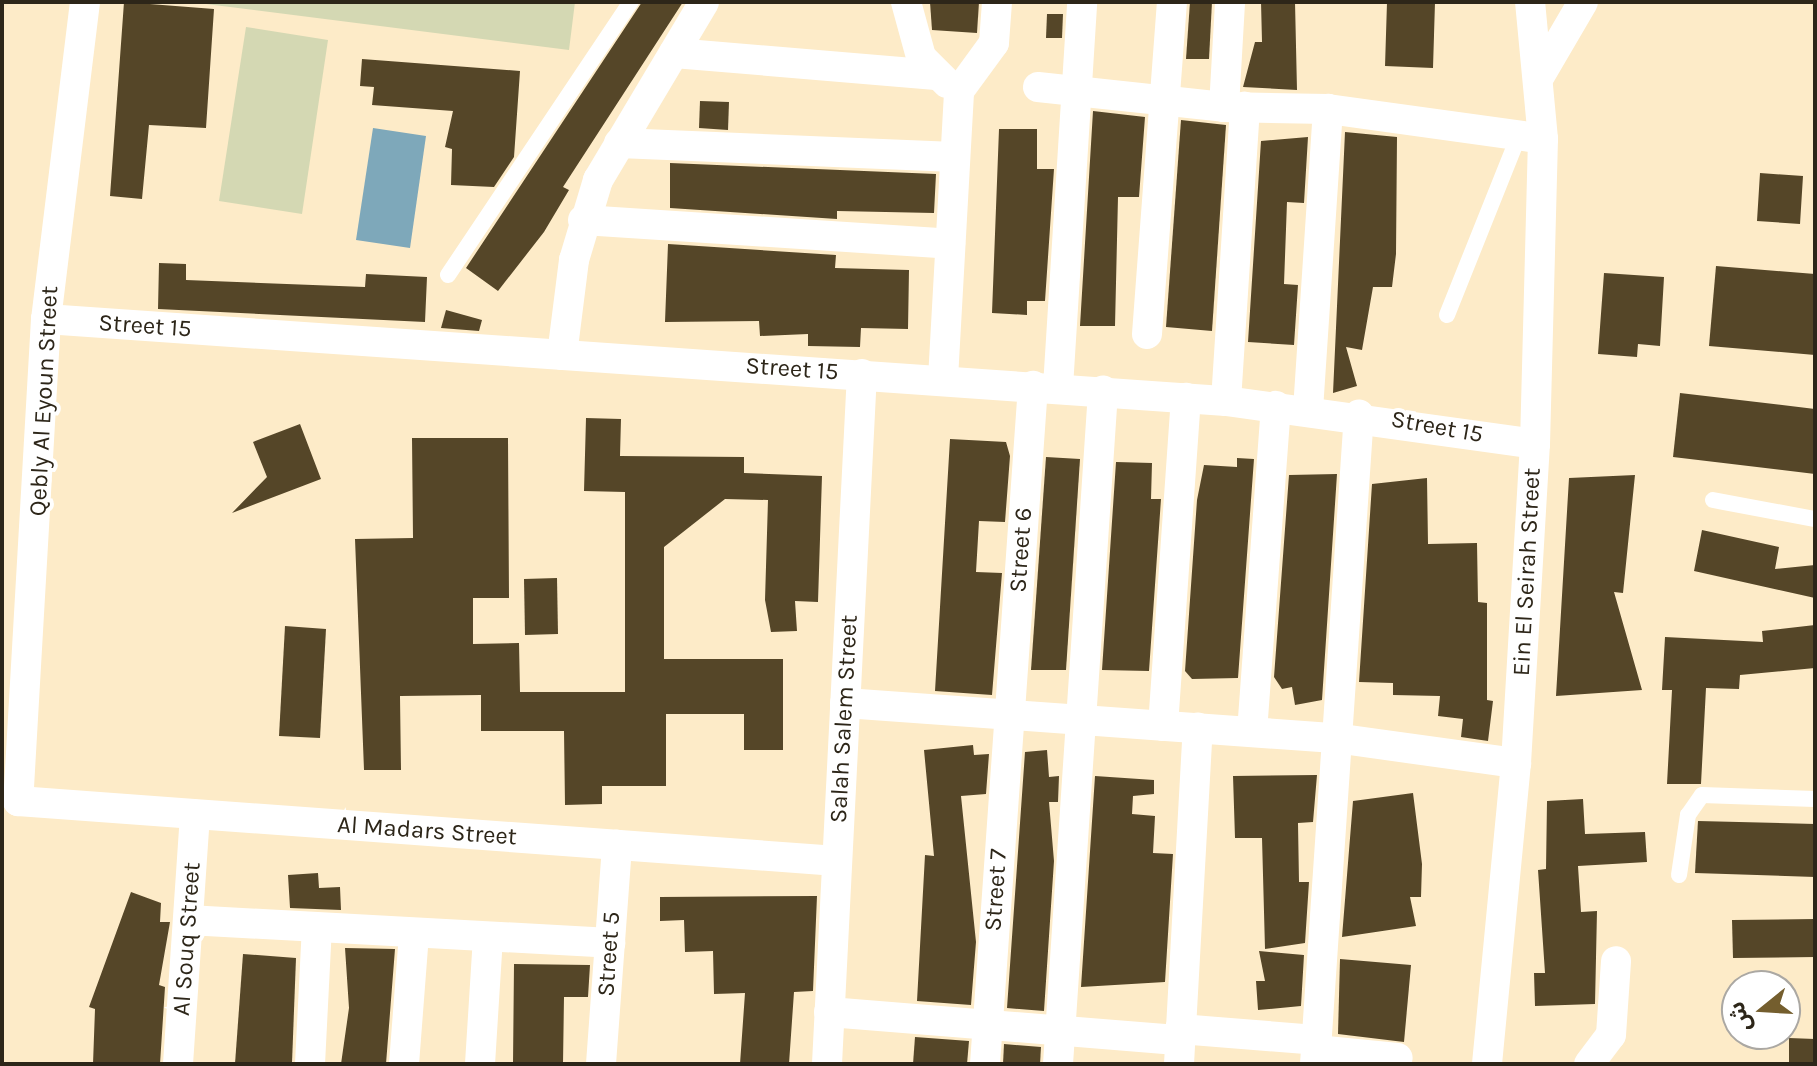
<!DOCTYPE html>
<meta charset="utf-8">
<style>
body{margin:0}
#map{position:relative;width:1817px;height:1066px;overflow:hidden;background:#fdebc8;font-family:Karla,"Noto Sans Arabic",sans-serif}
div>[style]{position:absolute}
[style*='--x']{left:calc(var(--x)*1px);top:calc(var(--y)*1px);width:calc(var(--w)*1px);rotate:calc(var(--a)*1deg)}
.green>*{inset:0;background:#d4d8b3}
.water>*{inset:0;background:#7ea8ba}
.building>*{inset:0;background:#554628}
.service>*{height:16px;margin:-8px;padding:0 8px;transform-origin:8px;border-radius:8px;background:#fff}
.minor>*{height:30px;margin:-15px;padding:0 15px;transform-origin:15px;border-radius:15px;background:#fff}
span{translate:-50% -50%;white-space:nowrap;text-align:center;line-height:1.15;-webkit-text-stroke:8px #fff;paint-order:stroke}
.street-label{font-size:24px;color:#2d2619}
.frame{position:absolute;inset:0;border:4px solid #2d2619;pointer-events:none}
.north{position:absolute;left:1721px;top:970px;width:80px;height:80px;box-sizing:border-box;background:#fff;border:2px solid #aba8a3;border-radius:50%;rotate:252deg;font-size:22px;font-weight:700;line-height:32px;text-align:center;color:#2d2619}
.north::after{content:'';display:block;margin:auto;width:28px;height:36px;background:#745e2e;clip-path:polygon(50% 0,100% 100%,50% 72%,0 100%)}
</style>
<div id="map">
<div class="green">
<i style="clip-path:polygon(190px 2px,575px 2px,569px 50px)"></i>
<i style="clip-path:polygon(246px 27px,328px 40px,302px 214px,219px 201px)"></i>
</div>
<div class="water">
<i style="clip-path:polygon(373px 128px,426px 136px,410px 248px,356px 240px)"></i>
</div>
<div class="building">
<i style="clip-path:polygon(124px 2px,214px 9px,206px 128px,149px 125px,142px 199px,110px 196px)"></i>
<i style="clip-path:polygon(642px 2px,683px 2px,563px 187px,569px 190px,544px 232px,498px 291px,466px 268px)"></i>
<i style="clip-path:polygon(930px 2px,979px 2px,977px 33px,932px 30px)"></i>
<i style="clip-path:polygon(1190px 2px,1212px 2px,1209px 59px,1186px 59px)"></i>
<i style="clip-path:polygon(1261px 2px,1295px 2px,1297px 90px,1243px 87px,1255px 42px,1262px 42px)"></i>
<i style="clip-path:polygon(1387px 2px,1435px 2px,1433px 68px,1385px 66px)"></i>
<i style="clip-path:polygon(1047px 14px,1063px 14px,1062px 38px,1046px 38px)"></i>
<i style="clip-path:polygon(362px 59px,520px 71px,514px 157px,494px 187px,451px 185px,452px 149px,445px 147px,453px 111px,372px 105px,374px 87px,360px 86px)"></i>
<i style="clip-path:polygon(700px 101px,729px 102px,728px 130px,699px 128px)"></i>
<i style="clip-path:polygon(1093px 111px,1145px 117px,1139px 197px,1118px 197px,1115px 326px,1080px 326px)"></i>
<i style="clip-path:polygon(1181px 120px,1226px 125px,1212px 331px,1166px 327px)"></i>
<i style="clip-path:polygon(999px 129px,1037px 129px,1037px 169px,1054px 169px,1045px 301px,1027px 301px,1027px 315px,992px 313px)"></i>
<i style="clip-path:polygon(1345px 132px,1397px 137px,1396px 254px,1392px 287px,1373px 287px,1362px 350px,1346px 347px,1357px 386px,1333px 393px)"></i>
<i style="clip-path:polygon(1308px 137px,1304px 203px,1287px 202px,1284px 284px,1298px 285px,1294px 345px,1248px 342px,1261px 141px)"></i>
<i style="clip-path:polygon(670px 163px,936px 174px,934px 213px,837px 211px,837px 219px,670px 208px)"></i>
<i style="clip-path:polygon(1760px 173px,1803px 176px,1800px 224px,1757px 221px)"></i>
<i style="clip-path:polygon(668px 244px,836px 255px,835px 268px,909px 270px,908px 329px,861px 328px,860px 347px,808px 346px,808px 334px,760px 336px,759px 321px,665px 322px)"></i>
<i style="clip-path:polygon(159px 263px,186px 264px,186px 280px,365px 287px,366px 274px,427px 277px,425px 322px,158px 309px)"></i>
<i style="clip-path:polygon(1716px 266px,1815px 274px,1815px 355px,1709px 346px)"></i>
<i style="clip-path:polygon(1604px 273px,1664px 277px,1660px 346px,1638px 344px,1637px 357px,1598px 354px)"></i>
<i style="clip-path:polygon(446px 310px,482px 320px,479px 331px,441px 328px)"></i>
<i style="clip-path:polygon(1680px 393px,1815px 409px,1815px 474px,1673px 457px)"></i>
<i style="clip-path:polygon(586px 418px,621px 419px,620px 456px,744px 457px,744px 473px,822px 476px,818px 602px,795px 601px,797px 631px,771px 632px,765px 600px,768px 500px,725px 499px,664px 547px,664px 659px,783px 659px,783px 750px,744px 750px,744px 714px,666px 714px,666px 786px,602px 786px,602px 804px,565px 805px,564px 731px,481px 731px,481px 695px,400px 696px,401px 770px,364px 770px,355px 539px,413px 538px,412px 438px,508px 438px,509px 598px,473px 598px,473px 644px,519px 643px,520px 692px,625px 692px,625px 492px,584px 491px)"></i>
<i style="clip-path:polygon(300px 424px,321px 479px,232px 513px,267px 477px,253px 442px)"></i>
<i style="clip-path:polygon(950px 439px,1006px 442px,1010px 456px,1005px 522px,979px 521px,976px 572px,1002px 573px,992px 695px,935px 691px)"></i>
<i style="clip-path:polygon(1046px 457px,1080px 459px,1066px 670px,1031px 670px)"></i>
<i style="clip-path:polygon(1237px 458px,1254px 459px,1238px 678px,1192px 679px,1185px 671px,1197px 500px,1204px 465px,1237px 467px)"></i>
<i style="clip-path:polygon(1116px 462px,1152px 463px,1151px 499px,1161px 499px,1149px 671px,1102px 670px)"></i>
<i style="clip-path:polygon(1337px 474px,1322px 700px,1295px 705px,1292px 687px,1282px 689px,1274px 677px,1289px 475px)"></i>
<i style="clip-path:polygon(1635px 475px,1623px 593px,1614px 592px,1642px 690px,1556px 696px,1569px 478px)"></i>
<i style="clip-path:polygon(1427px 478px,1428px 544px,1477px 543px,1478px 602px,1487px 603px,1487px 700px,1493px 701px,1488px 741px,1461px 737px,1463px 719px,1438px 716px,1440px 696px,1393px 695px,1393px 683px,1359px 682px,1372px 484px)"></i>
<i style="clip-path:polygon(1702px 530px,1779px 547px,1775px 569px,1815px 565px,1815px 598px,1694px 571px)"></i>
<i style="clip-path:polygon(557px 578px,558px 634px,525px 635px,524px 579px)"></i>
<i style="clip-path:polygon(1815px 625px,1815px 668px,1740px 675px,1739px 689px,1706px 688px,1701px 784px,1667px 784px,1672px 690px,1662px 690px,1665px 637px,1763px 642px,1762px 631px)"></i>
<i style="clip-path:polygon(285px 626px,326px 629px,320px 738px,279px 736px)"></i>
<i style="clip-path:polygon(973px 745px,974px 755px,989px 754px,986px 794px,961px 796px,976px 942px,971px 1005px,917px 1001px,925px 855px,934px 856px,924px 750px)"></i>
<i style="clip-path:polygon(1047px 750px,1049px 777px,1059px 776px,1058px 802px,1049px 802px,1054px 861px,1044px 1011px,1007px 1008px,1025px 752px)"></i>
<i style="clip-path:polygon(1317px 775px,1313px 822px,1298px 823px,1299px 882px,1309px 882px,1305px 943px,1265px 949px,1262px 838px,1235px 838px,1233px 776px)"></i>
<i style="clip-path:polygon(1095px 776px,1154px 780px,1154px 794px,1133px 796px,1132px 814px,1155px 816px,1153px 853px,1173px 854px,1165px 982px,1081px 987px)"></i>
<i style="clip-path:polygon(1413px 793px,1422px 864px,1421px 897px,1410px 897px,1416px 926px,1342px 937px,1353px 801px)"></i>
<i style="clip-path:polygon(1583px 799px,1585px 834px,1645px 832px,1647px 862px,1578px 866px,1581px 912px,1597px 911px,1595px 1004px,1535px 1006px,1534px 973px,1545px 973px,1538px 870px,1546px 869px,1547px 801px)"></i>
<i style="clip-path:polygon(1698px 821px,1815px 824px,1815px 877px,1695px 873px)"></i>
<i style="clip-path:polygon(318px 873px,319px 888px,340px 887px,341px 910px,290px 908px,288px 875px)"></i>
<i style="clip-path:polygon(131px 892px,161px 903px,160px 922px,170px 922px,159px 985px,165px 987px,160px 1064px,93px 1064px,95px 1009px,89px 1007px)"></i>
<i style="clip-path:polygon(817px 896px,813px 991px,794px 992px,789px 1064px,740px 1064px,745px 993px,714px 994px,713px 951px,685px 952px,684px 920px,660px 921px,660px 897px)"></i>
<i style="clip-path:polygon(1815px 919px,1815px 957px,1733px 958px,1732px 920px)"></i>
<i style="clip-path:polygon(345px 948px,395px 949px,386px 1064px,341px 1064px,349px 1008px)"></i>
<i style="clip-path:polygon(1259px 951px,1304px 955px,1301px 1006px,1258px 1010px,1256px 981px,1265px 981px)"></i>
<i style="clip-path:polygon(243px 954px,296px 958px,292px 1063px,235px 1064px)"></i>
<i style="clip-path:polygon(1340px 959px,1411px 965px,1404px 1042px,1338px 1034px)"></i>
<i style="clip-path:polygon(514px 964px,590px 965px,588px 997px,564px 997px,563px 1064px,513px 1064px)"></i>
<i style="clip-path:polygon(915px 1037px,969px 1041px,967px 1064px,913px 1064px)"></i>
<i style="clip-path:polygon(1789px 1038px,1815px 1039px,1815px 1064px,1789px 1064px)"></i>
<i style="clip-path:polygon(1004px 1044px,1041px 1047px,1040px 1064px,1003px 1064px)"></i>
</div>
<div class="service">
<i style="--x:448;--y:275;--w:329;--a:-56.2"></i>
<i style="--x:1447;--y:315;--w:194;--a:-68.2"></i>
<i style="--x:1713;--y:500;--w:104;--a:10.6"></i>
<i style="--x:1679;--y:875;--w:61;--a:-81.5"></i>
<i style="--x:1688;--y:815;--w:24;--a:-55"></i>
<i style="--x:1702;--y:795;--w:113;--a:2"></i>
</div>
<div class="minor">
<i style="--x:85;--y:2;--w:319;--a:97"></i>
<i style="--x:46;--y:319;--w:483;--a:93.3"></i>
<i style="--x:18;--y:801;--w:821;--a:4.19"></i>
<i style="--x:906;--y:2;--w:57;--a:74.7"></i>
<i style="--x:921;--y:57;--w:37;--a:45"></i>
<i style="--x:674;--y:53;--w:263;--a:4.8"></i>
<i style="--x:1538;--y:79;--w:89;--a:-59.7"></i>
<i style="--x:1038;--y:87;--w:187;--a:6.1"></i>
<i style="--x:1224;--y:107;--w:104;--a:1.1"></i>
<i style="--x:1328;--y:109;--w:217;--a:7.9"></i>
<i style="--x:1224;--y:107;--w:105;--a:-86.7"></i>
<i style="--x:619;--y:143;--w:336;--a:2.4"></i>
<i style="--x:583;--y:220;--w:368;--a:3.7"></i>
<i style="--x:46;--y:319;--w:1183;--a:3.98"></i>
<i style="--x:1226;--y:401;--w:312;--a:7.9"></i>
<i style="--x:1147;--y:334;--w:333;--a:-85.7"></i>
<i style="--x:562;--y:355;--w:96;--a:-82.8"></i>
<i style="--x:574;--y:260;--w:84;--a:-73.3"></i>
<i style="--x:598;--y:180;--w:207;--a:-59.2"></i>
<i style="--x:943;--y:379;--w:288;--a:-86.8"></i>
<i style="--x:959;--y:91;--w:59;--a:-53.9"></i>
<i style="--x:994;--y:43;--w:41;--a:-85.8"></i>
<i style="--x:1058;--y:387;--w:386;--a:-86.4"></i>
<i style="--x:1226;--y:401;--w:295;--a:-86.3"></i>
<i style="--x:1308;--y:410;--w:302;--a:-86.2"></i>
<i style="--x:845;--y:703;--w:491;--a:4.1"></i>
<i style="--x:1335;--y:738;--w:183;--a:7.9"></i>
<i style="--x:1163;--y:726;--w:329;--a:-86"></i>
<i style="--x:1252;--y:732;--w:327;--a:-85.8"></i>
<i style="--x:188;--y:920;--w:423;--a:3.1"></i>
<i style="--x:829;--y:1012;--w:352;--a:4.6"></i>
<i style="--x:1180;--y:1029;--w:136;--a:4.6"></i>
<i style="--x:1316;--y:1050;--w:82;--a:5.6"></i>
<i style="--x:178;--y:1064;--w:250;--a:-86.1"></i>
<i style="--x:310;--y:1064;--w:136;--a:-87.1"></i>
<i style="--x:404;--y:1064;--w:131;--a:-85.6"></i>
<i style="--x:480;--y:1064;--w:127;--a:-86.4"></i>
<i style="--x:601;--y:1064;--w:220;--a:-85.8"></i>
<i style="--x:827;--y:1064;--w:691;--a:-87.1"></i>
<i style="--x:985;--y:1064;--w:680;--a:-85.95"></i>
<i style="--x:1058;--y:1064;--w:675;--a:-86.17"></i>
<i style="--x:1179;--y:1064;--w:337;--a:-86.8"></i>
<i style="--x:1315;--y:1064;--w:651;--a:-86.13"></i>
<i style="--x:1487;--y:1064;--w:302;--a:-84.5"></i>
<i style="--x:1516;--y:763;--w:320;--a:-86.6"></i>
<i style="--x:1535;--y:444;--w:305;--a:-88.5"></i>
<i style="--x:1543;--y:139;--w:138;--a:-95.4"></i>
<i style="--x:1589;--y:1064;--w:36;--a:-53"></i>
<i style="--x:1611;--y:1035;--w:74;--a:-86.1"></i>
</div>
<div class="street-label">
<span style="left:145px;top:326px;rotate:4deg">Street 15</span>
<span style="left:792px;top:369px;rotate:4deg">Street 15</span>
<span style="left:44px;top:401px;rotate:-87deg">Qebly Al Eyoun Street</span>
<span style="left:1437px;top:427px;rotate:10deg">Street 15</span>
<span style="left:1021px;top:550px;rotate:-86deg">Street 6</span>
<span style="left:1527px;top:572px;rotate:-87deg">Ein El Seirah Street</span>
<span style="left:844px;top:719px;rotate:-87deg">Salah Salem Street</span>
<span style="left:427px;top:831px;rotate:4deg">Al Madars Street</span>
<span style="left:996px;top:890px;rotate:-86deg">Street 7</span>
<span style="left:187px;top:939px;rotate:-86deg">Al Souq Street</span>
<span style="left:609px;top:954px;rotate:-86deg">Street 5</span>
</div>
<div class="frame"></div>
<div class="north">ش</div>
</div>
